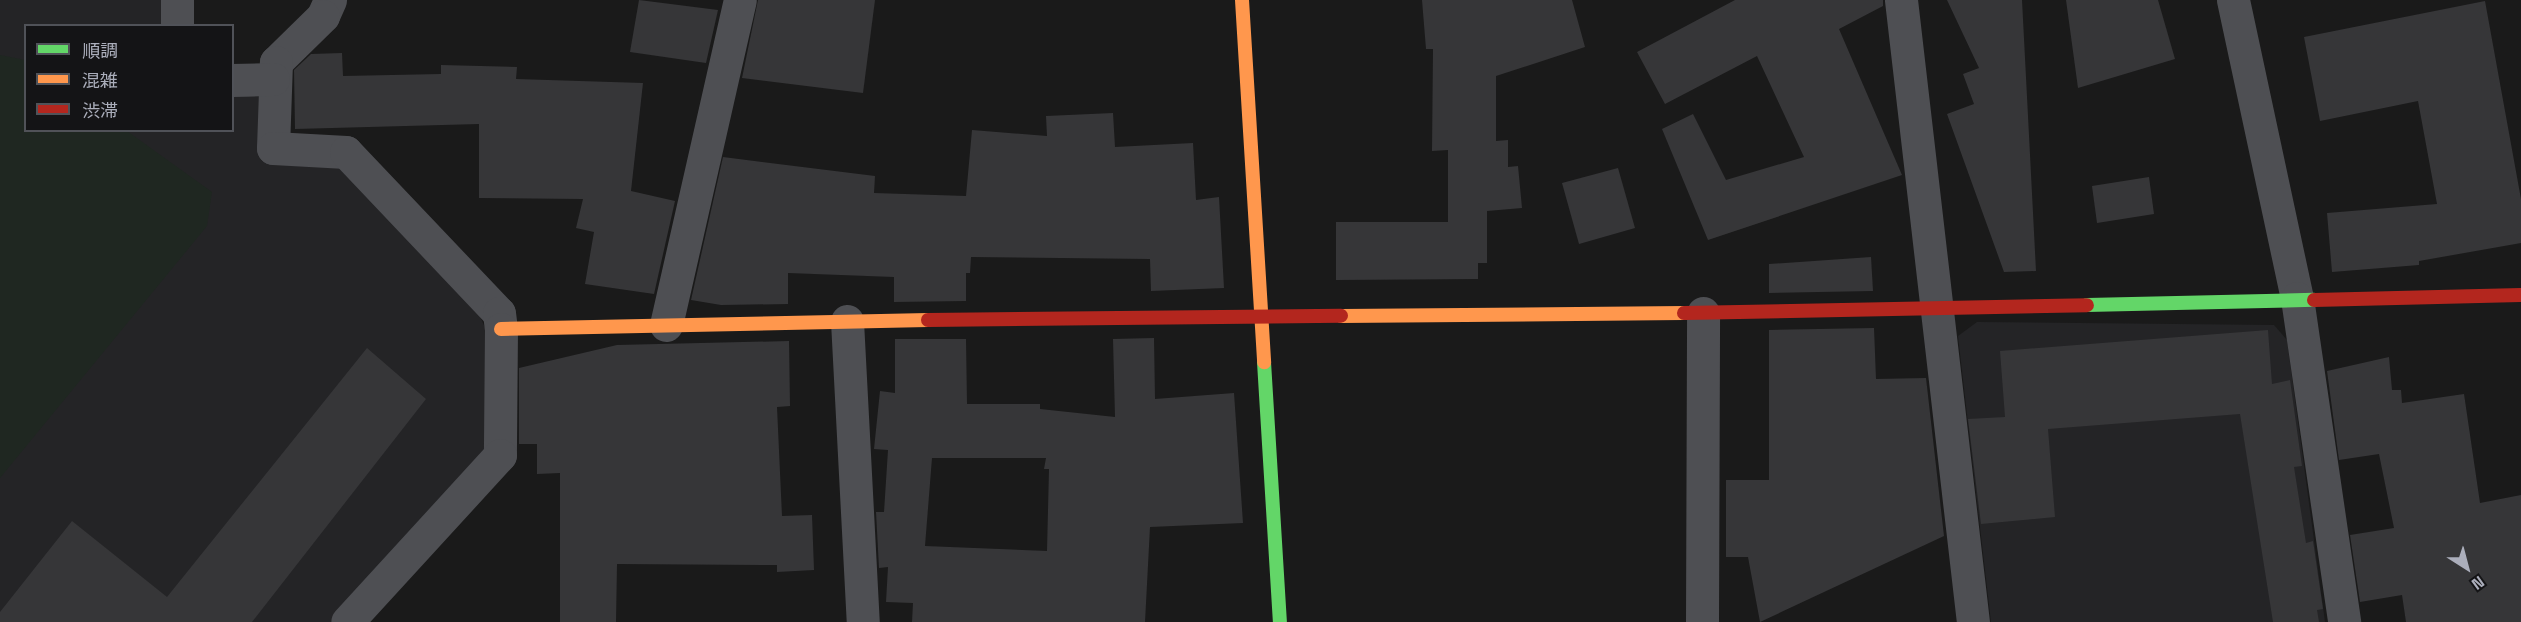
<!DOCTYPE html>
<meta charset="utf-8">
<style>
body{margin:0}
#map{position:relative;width:2521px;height:622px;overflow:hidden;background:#1a1a1a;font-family:"Space Grotesk","Noto Sans JP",sans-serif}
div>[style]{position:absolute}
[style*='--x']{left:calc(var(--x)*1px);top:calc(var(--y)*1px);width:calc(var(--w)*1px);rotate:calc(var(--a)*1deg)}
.built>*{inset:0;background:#242426}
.green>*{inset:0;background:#1f2721}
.building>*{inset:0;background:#363638}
.street>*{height:33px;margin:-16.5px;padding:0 16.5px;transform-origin:16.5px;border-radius:16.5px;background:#4e4f53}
.fast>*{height:14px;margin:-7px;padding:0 7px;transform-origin:7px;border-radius:7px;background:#63d668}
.slow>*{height:14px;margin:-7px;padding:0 7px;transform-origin:7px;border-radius:7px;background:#ff974d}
.jam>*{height:14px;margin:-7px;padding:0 7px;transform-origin:7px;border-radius:7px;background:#b3261e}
span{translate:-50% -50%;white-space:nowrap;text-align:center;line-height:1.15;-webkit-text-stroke:4.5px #141416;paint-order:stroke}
.legend{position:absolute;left:24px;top:24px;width:210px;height:108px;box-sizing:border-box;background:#141416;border:2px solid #505258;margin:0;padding:8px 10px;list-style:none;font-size:18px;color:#abaebb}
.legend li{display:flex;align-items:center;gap:12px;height:30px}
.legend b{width:30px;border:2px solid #505258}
.north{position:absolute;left:2437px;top:538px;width:60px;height:60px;-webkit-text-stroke:4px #141416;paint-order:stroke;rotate:144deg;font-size:16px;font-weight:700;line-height:24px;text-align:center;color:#abaebb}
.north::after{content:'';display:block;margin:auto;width:21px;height:27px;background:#abaebb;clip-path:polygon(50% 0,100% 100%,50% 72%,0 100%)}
</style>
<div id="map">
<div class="built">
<i style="clip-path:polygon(0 0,166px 0,166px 25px,26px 26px,26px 130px,232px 130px,233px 95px,262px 97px,265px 152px,346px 168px,474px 303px,487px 332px,486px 452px,331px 622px,0 622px)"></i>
<i style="clip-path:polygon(1977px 322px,2274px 325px,2287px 340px,2325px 622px,1991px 622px,1958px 336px)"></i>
</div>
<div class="green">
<i style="clip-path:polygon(0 55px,25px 60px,26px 130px,127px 131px,212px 192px,207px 226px,0 478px)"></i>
</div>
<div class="building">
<i style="clip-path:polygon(639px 0,718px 10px,706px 63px,630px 52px)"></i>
<i style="clip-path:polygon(758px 0,875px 0,863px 93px,742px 78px)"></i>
<i style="clip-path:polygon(1422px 0,1572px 0,1585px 47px,1496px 76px,1496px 141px,1508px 140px,1508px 167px,1518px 166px,1522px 208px,1487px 211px,1487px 263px,1478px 263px,1478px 279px,1336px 280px,1336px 222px,1448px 222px,1448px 150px,1432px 151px,1433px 49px,1426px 49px)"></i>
<i style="clip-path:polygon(1735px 0,1883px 0,1883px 6px,1839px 29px,1902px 175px,1708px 240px,1662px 129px,1693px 114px,1726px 180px,1804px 157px,1757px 56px,1665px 104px,1637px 52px)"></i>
<i style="clip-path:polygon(1947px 0,2022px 0,2036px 271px,2004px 272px,1947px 114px,1974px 104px,1963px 74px,1979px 68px)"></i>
<i style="clip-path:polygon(2066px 0,2158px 0,2175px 59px,2078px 88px)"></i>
<i style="clip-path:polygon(2485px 1px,2521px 199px,2521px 243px,2419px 261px,2419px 265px,2332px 272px,2327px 213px,2437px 204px,2418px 101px,2320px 121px,2304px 37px)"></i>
<i style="clip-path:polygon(342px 53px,343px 76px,441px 74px,441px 65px,517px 67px,516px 79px,643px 83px,631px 191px,675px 201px,654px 294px,585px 284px,594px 232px,576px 228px,583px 199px,479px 198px,479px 124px,295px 129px,294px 70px,311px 54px)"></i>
<i style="clip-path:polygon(1113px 113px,1115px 147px,1193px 143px,1196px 200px,1219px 197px,1224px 288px,1151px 291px,1150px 259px,971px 257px,970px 273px,966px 273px,966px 301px,894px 302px,894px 277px,788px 273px,788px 304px,721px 305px,691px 300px,723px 157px,875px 176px,874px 193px,966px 196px,972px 130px,1047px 136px,1046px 116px)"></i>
<i style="clip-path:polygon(1618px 168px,1635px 228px,1579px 244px,1562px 183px)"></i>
<i style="clip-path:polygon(2149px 177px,2154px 214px,2097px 223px,2092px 186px)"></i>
<i style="clip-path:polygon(1871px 257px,1873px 291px,1769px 293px,1769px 264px)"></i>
<i style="clip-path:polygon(1874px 328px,1876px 379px,1926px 378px,1944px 536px,1760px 622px,1748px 557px,1726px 557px,1726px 480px,1769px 480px,1769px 330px)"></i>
<i style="clip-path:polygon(2268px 330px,2272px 384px,2290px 380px,2302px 466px,2294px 467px,2306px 543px,2313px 541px,2323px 609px,2317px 610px,2319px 622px,2273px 622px,2240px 414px,2048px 429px,2055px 517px,1981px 524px,1968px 419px,2005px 417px,2000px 351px)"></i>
<i style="clip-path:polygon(evenodd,1154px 338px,1155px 399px,1234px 393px,1243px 523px,1150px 527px,1145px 622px,912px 622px,913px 603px,886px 602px,888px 567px,879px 568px,876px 512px,884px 512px,888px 450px,874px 449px,880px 391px,895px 393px,895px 339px,966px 339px,967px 404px,1040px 404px,1040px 409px,1115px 417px,1113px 339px,1154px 338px,932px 458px,1046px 458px,1044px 469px,1049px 469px,1047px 551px,925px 546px,932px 458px)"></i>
<i style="clip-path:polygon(789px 341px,790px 406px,777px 407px,782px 516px,812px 515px,814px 570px,777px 572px,777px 565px,617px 564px,616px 622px,560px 622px,560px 473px,537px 474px,537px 444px,519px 444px,519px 368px,617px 345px)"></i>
<i style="clip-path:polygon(367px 348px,426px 399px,252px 622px,0 622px,0 612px,72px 521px,167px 597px)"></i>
<i style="clip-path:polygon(2389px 357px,2392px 390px,2401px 390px,2402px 403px,2464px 394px,2480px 503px,2521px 495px,2521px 622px,2406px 622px,2402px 595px,2360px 602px,2350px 535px,2394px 528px,2379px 454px,2339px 460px,2327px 371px)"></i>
</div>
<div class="street">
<i style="--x:177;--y:0;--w:26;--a:90"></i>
<i style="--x:330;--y:0;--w:17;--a:114"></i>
<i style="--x:323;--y:16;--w:66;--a:135.6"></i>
<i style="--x:276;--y:62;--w:86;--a:92"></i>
<i style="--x:273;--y:148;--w:73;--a:3.1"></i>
<i style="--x:346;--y:152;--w:222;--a:46.5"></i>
<i style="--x:499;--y:313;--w:16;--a:83"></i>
<i style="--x:501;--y:329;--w:126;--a:90.5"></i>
<i style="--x:500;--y:455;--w:226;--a:132.5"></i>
<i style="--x:1901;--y:0;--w:626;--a:83.4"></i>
<i style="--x:2233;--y:0;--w:305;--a:77.9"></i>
<i style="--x:2297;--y:298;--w:327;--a:81.7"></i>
<i style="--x:232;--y:80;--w:41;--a:-1.4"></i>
<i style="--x:847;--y:321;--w:301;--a:87"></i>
<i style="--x:666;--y:325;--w:333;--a:-77.2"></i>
<i style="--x:1702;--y:622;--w:309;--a:-89.8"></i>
</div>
<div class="fast">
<i style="--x:2087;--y:305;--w:227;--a:-1.3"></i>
<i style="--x:1264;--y:362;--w:260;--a:86.5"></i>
</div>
<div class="slow">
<i style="--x:1242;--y:0;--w:363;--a:86.5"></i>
<i style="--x:1341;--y:316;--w:343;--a:-0.5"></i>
<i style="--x:501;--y:329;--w:427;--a:-1.2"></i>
</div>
<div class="jam">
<i style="--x:2314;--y:300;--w:207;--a:-1.4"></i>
<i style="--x:1684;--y:313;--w:403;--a:-1.1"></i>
<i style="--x:928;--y:320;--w:413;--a:-0.6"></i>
</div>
<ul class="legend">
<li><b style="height:8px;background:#63d668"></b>順調</li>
<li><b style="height:8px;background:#ff974d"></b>混雑</li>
<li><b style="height:8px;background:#b3261e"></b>渋滞</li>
</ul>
<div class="north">N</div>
</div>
